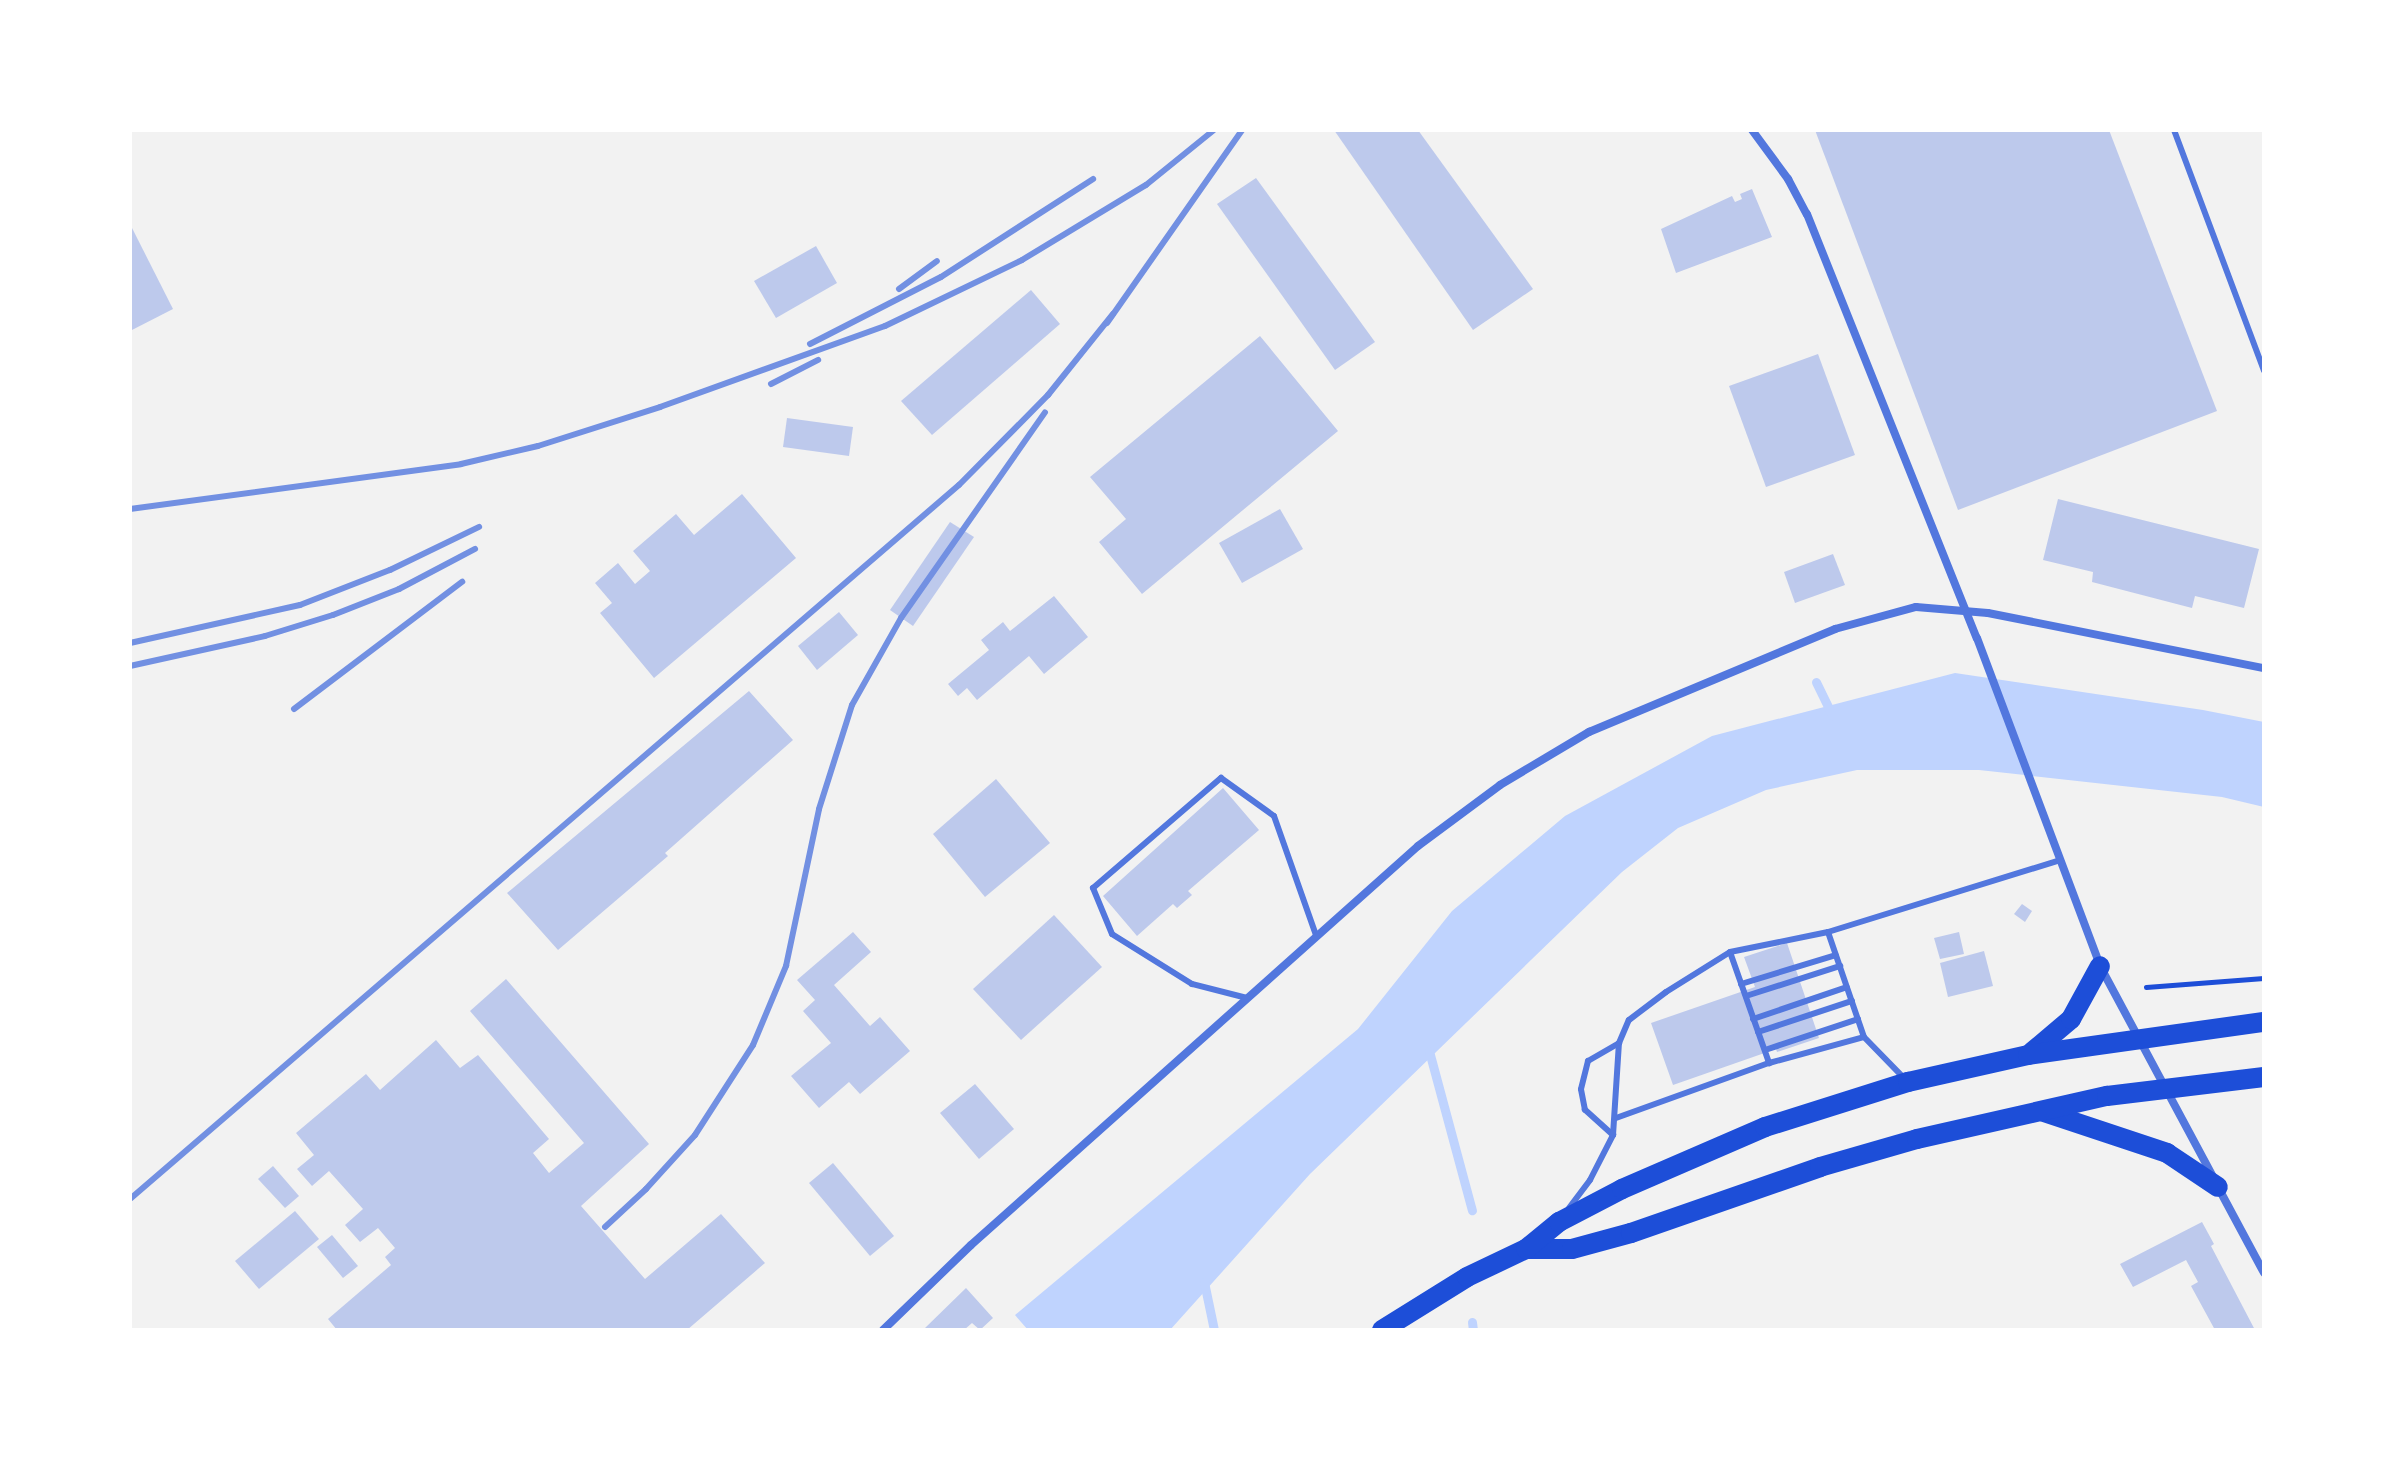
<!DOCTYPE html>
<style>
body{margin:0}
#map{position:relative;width:2394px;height:1460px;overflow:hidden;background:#f2f2f2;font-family:Literata,serif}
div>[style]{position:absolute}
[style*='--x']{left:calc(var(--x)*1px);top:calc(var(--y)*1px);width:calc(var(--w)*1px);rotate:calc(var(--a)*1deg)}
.water>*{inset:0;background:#bfd3fe}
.stream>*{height:9px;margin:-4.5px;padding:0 4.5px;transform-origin:4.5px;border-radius:4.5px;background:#bfd3fe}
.building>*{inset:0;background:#bdc9ec}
.path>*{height:5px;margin:-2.5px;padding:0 2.5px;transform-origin:2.5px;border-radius:2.5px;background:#1d4ed8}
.service>*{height:6px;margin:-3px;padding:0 3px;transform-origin:3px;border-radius:3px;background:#5277de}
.minor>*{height:8px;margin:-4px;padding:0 4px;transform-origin:4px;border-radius:4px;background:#5277de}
.primary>*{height:20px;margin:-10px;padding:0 10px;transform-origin:10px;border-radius:10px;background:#1d4ed8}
.rail>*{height:6px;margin:-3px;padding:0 3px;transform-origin:3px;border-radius:3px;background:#7290e2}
span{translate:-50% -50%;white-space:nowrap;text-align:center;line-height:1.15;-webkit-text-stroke:6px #fff;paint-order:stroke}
.frame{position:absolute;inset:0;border:132px solid #fff;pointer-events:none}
</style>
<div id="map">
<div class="water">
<i style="clip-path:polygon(1955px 673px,2203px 710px,2264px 722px,2264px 807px,2222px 797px,1979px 770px,1857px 770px,1766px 790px,1678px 828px,1622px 872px,1310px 1174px,1170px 1330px,1028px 1330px,1015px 1315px,1358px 1029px,1452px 911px,1565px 816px,1712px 736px)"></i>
</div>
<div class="stream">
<i style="--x:1816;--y:682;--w:37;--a:64"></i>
<i style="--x:1429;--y:1051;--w:165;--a:74.9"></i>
<i style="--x:1204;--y:1282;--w:49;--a:78.2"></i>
<i style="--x:1472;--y:1322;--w:8;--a:83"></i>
</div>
<div class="building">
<i style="clip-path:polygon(1334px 130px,1418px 130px,1533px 289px,1473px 330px)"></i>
<i style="clip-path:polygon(1815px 130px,2109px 130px,2217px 411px,1958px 510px)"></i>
<i style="clip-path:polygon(1256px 178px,1375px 342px,1335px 370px,1217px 204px)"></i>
<i style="clip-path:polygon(1752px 189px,1772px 237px,1676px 273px,1661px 229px,1732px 196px,1735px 202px,1742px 199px,1740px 194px)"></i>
<i style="clip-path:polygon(130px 224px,173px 309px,130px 331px)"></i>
<i style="clip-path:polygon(816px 246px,837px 283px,776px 318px,754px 281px)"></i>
<i style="clip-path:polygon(1031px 290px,1060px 324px,932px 435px,901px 401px)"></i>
<i style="clip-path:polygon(1260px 336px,1338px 431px,1142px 594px,1099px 542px,1126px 519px,1090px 477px)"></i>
<i style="clip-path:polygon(1818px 354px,1855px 455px,1766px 487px,1729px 386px)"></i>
<i style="clip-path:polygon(787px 418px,853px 427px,849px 456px,783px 447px)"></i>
<i style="clip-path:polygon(742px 494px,796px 558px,654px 678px,600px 613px,612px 603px,595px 583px,618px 563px,635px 584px,650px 571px,633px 551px,676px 514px,694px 535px)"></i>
<i style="clip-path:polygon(2058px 499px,2259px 549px,2244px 608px,2195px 596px,2192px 608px,2092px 582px,2093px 572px,2043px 560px)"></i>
<i style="clip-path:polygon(1280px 509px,1303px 549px,1242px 583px,1219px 543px)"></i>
<i style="clip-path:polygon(950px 522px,974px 537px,913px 626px,890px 610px)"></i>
<i style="clip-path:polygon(1833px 554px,1845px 585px,1795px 603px,1784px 572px)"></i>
<i style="clip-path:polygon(1054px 596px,1088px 637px,1044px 674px,1029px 656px,977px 700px,967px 688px,958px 696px,948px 684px,989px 650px,981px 640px,1003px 622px,1010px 631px)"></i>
<i style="clip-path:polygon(839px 612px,858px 635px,817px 670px,798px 646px)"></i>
<i style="clip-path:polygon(749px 691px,793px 740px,665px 853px,668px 856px,558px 950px,507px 893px)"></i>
<i style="clip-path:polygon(996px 779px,1050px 843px,985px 897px,933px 834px)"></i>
<i style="clip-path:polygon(1223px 788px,1259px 830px,1188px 891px,1192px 895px,1177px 908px,1173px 904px,1137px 936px,1103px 896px)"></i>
<i style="clip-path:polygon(2022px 904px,2032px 911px,2025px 922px,2014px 914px)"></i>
<i style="clip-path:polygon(1054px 915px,1102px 967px,1021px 1040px,973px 989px)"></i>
<i style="clip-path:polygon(853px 932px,871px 952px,834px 985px,870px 1026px,880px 1017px,910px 1051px,860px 1094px,849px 1082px,819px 1108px,791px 1076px,831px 1043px,803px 1011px,815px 1000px,797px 980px)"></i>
<i style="clip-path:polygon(1959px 932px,1964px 954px,1940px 959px,1934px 938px)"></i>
<i style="clip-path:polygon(1787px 943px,1819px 1038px,1777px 1052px,1776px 1049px,1673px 1085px,1651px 1023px,1755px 987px,1744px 957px)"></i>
<i style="clip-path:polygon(1984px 951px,1993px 986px,1948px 997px,1940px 963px)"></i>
<i style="clip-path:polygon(506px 979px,649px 1144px,581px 1206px,645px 1279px,721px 1214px,765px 1263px,687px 1330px,337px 1330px,328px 1319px,391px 1265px,385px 1257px,395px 1248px,378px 1228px,360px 1242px,345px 1225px,363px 1209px,329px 1171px,312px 1186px,297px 1169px,314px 1155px,296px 1133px,366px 1074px,380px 1090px,436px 1040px,460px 1068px,478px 1055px,549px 1139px,533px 1153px,549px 1173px,584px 1143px,470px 1011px)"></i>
<i style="clip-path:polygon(975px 1084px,1014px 1129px,979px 1159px,940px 1113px)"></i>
<i style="clip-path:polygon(833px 1163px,894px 1236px,870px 1256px,809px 1183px)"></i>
<i style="clip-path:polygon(273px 1166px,299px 1196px,285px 1208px,258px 1179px)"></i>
<i style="clip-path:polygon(295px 1211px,319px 1239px,259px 1289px,235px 1261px)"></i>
<i style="clip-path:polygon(2202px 1222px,2214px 1244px,2211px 1246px,2255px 1330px,2215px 1330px,2191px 1286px,2198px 1282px,2186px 1260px,2133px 1287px,2120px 1264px)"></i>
<i style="clip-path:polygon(332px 1235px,358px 1266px,343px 1278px,317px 1247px)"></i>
<i style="clip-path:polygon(966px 1288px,993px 1318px,980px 1330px,972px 1323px,964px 1330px,927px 1330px,925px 1328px)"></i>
</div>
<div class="path">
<i style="--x:2146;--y:987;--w:118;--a:-4.4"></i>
</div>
<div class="service">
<i style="--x:2174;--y:130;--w:257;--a:69.5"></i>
<i style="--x:1828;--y:932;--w:111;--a:71.1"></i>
<i style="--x:1864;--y:1037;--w:57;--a:45.7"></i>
<i style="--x:1730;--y:952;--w:118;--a:70.6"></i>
<i style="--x:1741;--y:984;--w:99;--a:-17"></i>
<i style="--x:1746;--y:996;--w:99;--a:-17.7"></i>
<i style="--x:1247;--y:998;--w:57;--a:-165.7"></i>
<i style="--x:1192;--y:984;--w:94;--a:-148"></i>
<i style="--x:1112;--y:934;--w:50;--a:-112.4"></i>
<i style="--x:1093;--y:888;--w:169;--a:-40.7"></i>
<i style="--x:1221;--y:778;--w:65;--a:35.6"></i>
<i style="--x:1274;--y:816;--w:126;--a:70.6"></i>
<i style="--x:1753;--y:1019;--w:99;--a:-18.8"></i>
<i style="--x:1758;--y:1032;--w:99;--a:-18.3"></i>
<i style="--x:1765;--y:1050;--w:98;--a:-18.4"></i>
<i style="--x:1616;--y:1118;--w:163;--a:-19.8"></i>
<i style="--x:1769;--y:1063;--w:98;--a:-15.3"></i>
<i style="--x:1613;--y:1135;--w:38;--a:-138"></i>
<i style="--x:1585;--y:1110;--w:21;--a:-101"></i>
<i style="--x:1581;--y:1089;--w:29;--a:-76"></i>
<i style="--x:1588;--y:1061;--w:36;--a:-30"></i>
<i style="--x:1569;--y:1208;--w:35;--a:-53"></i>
<i style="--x:1590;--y:1180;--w:51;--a:-62.9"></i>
<i style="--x:1613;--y:1135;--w:92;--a:-86.3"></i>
<i style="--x:1619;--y:1043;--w:25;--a:-67"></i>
<i style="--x:1629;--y:1020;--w:46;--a:-37.1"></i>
<i style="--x:1666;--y:992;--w:75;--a:-32"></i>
<i style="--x:1730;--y:952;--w:100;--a:-11.5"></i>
<i style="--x:1828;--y:932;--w:243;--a:-17.2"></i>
</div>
<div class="minor">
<i style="--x:1752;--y:130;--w:61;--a:53.7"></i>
<i style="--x:1788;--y:179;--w:40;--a:62"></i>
<i style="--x:1807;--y:214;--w:457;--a:68.2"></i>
<i style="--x:1977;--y:638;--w:350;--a:69.4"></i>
<i style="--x:2100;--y:966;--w:239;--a:61.8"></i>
<i style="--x:2219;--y:1189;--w:95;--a:61.8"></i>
<i style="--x:883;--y:1330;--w:122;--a:-44"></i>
<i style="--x:971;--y:1245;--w:599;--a:-41.75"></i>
<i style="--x:1418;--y:846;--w:102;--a:-36.6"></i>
<i style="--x:1500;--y:785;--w:104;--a:-30.8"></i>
<i style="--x:1589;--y:732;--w:267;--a:-22.7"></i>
<i style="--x:1835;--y:629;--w:84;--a:-15.2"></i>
<i style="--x:1916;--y:607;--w:72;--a:4.8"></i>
<i style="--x:1988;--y:613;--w:281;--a:11.3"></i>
</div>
<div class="primary">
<i style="--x:2032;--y:1052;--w:51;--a:-40.2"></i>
<i style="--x:2071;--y:1019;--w:60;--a:-61.3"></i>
<i style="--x:2044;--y:1112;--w:130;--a:18.4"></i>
<i style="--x:2167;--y:1153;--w:61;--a:33.7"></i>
<i style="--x:1526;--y:1249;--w:46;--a:0"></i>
<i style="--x:1572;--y:1249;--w:61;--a:-15.2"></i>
<i style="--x:1631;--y:1233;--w:200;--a:-19.2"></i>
<i style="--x:1820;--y:1167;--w:101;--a:-16.1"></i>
<i style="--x:1917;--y:1139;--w:195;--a:-12.8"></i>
<i style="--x:2107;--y:1096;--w:158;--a:-6.9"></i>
<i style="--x:1382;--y:1330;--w:100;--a:-31.9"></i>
<i style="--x:1467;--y:1277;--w:65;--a:-25.4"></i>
<i style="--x:1526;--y:1249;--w:43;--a:-39.3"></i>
<i style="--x:1559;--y:1222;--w:71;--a:-27.6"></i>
<i style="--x:1622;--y:1189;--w:156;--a:-23.4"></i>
<i style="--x:1765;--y:1127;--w:150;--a:-17.5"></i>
<i style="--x:1908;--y:1082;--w:123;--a:-12.7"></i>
<i style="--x:2028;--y:1055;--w:238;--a:-8"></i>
</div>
<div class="rail">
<i style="--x:899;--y:289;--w:47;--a:-36.4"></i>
<i style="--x:1107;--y:323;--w:236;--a:-55"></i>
<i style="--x:810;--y:344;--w:147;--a:-27.1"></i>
<i style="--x:941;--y:277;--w:181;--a:-32.8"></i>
<i style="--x:771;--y:384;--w:53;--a:-27.1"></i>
<i style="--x:130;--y:509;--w:334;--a:-7.7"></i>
<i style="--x:461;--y:464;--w:79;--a:-13.2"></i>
<i style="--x:538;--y:446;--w:128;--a:-17.7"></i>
<i style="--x:660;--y:407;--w:239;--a:-19.8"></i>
<i style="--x:885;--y:326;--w:152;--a:-25.7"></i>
<i style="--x:1022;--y:260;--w:145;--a:-31.2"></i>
<i style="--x:1146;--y:185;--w:87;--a:-39"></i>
<i style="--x:130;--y:643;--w:174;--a:-12.6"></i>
<i style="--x:300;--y:605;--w:97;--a:-21.3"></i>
<i style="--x:390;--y:570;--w:99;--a:-25.8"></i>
<i style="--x:130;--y:666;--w:138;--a:-12.5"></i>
<i style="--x:265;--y:636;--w:71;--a:-17.2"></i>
<i style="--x:333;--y:615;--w:71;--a:-21.5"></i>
<i style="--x:399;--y:589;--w:86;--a:-27.8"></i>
<i style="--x:294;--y:709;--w:211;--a:-37.1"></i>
<i style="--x:130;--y:1199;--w:1094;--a:-40.74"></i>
<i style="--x:959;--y:485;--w:127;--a:-45.3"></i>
<i style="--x:1048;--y:395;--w:104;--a:-51.3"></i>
<i style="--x:605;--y:1227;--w:56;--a:-42.8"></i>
<i style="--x:646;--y:1189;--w:73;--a:-47.8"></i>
<i style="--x:695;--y:1135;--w:107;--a:-57.2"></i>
<i style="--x:753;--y:1045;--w:86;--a:-67.3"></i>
<i style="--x:786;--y:966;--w:160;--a:-78.1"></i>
<i style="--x:819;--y:809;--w:109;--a:-72.4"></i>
<i style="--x:852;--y:705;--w:100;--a:-60.6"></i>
<i style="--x:901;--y:618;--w:251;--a:-55"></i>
</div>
<div class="frame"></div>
</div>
